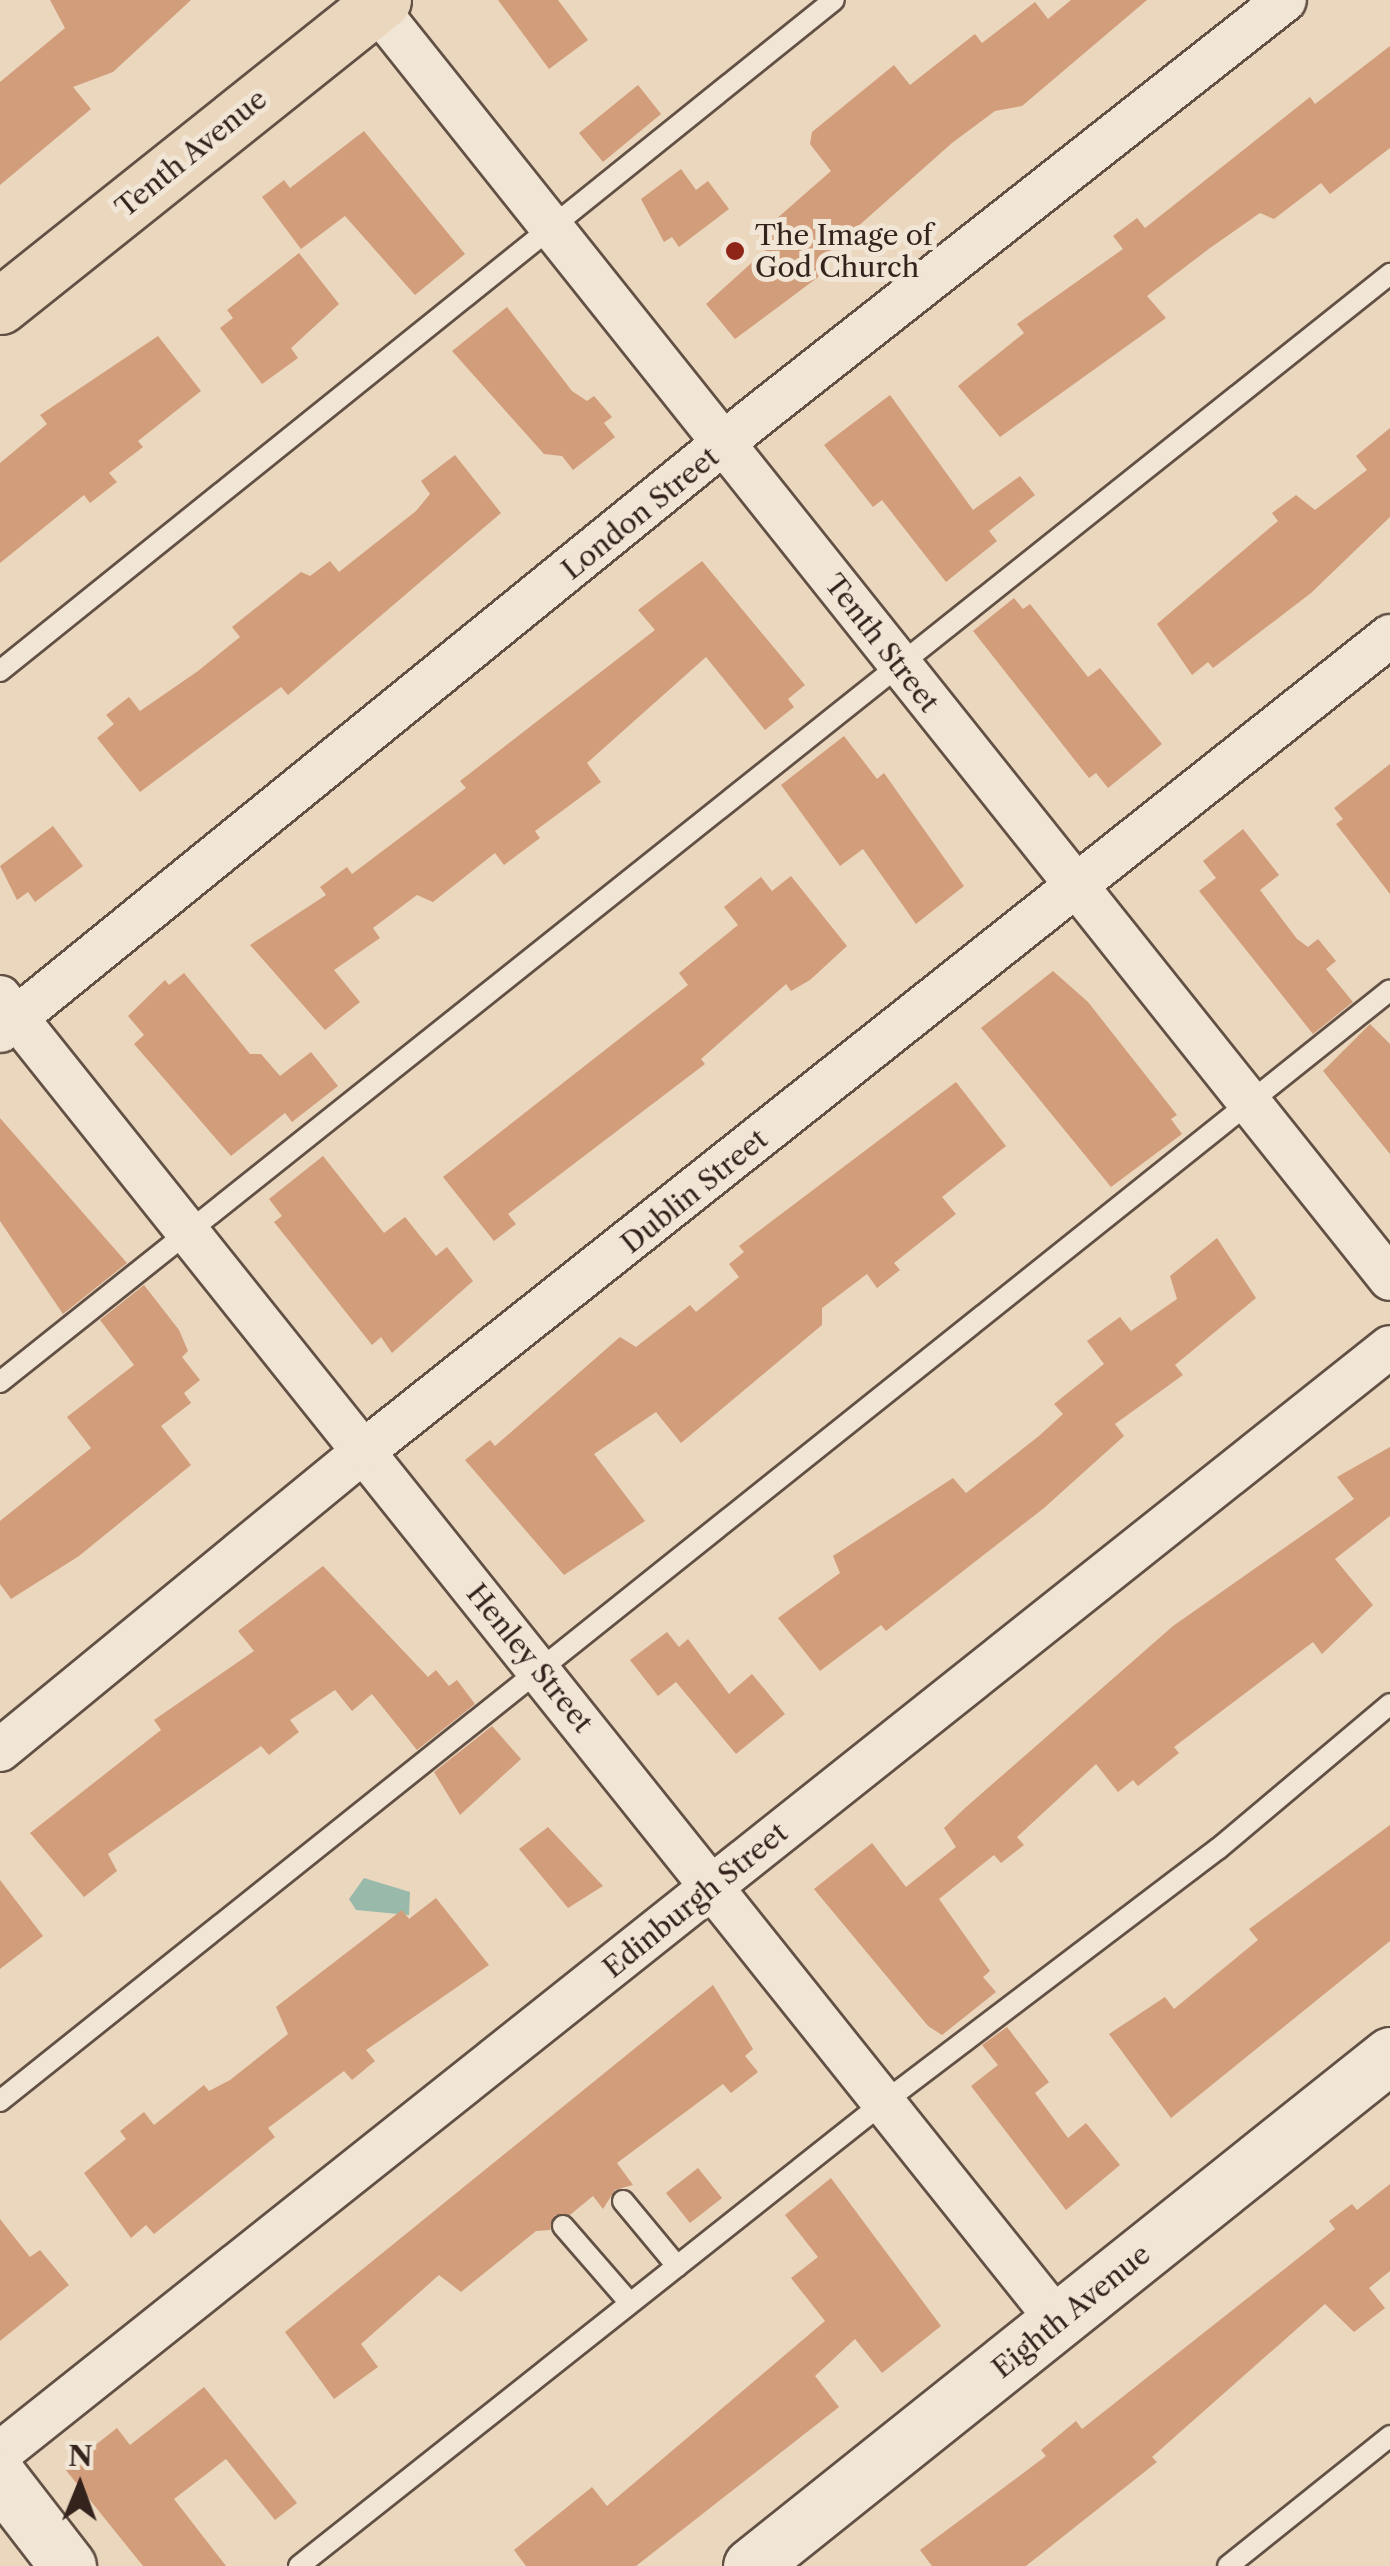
<!DOCTYPE html>
<style>
body{margin:0}
#map{position:relative;width:1390px;height:2566px;overflow:hidden;background:#ead7be;font-family:"Libre Caslon Text",serif}
div>[style]{position:absolute}
[style*='--x']{left:calc(var(--x)*1px);top:calc(var(--y)*1px);width:calc(var(--w)*1px);rotate:calc(var(--a)*1deg)}
.water>*{inset:0;background:#99baab}
.building>*{inset:0;background:#d29d7b}
.roads{filter:drop-shadow(2px 0 #625045) drop-shadow(-2px 0 #625045) drop-shadow(0 2px #625045) drop-shadow(0 -2px #625045)}
.lane>*{height:20px;margin:-10px;padding:0 10px;transform-origin:10px;border-radius:10px;background:#f1e5d5}
.street>*{height:42px;margin:-21px;padding:0 21px;transform-origin:21px;border-radius:21px;background:#f1e5d5}
.secondary>*{height:55px;margin:-27.5px;padding:0 27.5px;transform-origin:27.5px;border-radius:27.5px;background:#f1e5d5}
.primary>*{height:55px;margin:-27.5px;padding:0 27.5px;transform-origin:27.5px;border-radius:27.5px;background:#ead7be}
.dots>*{width:28px;height:28px;translate:-50% -50%;box-sizing:border-box;border:5px solid #f1e5d5;border-radius:50%}
span{translate:-50% -50%;white-space:nowrap;text-align:center;line-height:1.15;-webkit-text-stroke:10px #f1e5d5;paint-order:stroke}
.street-label{font-size:28px;color:#34231d}
.poi-label{font-size:28px;color:#34231d}
.left{translate:0 -50%;text-align:left}
.north{position:absolute;left:30px;top:2436px;width:100px;height:100px;-webkit-text-stroke:8px #f1e5d5;paint-order:stroke;rotate:1deg;font-size:28px;font-weight:700;line-height:40px;text-align:center;color:#34231d}
.north::after{content:'';display:block;margin:auto;width:35px;height:45px;background:#34231d;clip-path:polygon(50% 0,100% 100%,50% 72%,0 100%)}
</style>
<div id="map">
<div class="water">
<i style="clip-path:polygon(364px 1878px,410px 1892px,409px 1915px,356px 1910px,349px 1899px)"></i>
</div>
<div class="building">
<i style="clip-path:polygon(50px 0,191px 0,113px 72px,73px 87px,91px 109px,0 185px,0 82px,65px 28px)"></i>
<i style="clip-path:polygon(498px 0,558px 0,588px 40px,549px 69px)"></i>
<i style="clip-path:polygon(1071px 0,1147px 0,1022px 106px,995px 111px,952px 143px,829px 252px,834px 259px,817px 278px,735px 339px,706px 304px,767px 249px,758px 235px,831px 171px,810px 144px,812px 132px,894px 65px,910px 85px,975px 34px,982px 43px,1035px 2px,1048px 19px)"></i>
<i style="clip-path:polygon(1390px 46px,1390px 148px,1330px 194px,1321px 183px,1274px 219px,1260px 213px,1210px 248px,1147px 296px,1166px 318px,1000px 437px,958px 386px,1024px 333px,1017px 324px,1123px 249px,1113px 236px,1137px 218px,1145px 228px,1310px 97px,1315px 104px)"></i>
<i style="clip-path:polygon(638px 85px,661px 114px,603px 162px,579px 133px)"></i>
<i style="clip-path:polygon(364px 131px,465px 254px,415px 295px,345px 216px,301px 249px,262px 197px,284px 180px,290px 188px)"></i>
<i style="clip-path:polygon(681px 169px,696px 190px,708px 181px,729px 209px,679px 247px,672px 237px,664px 242px,641px 199px)"></i>
<i style="clip-path:polygon(299px 253px,339px 304px,291px 348px,298px 358px,262px 384px,220px 328px,233px 318px,227px 310px)"></i>
<i style="clip-path:polygon(507px 307px,572px 391px,587px 401px,594px 396px,612px 417px,604px 423px,615px 437px,573px 470px,562px 456px,544px 454px,452px 351px)"></i>
<i style="clip-path:polygon(158px 336px,201px 391px,138px 441px,143px 447px,109px 473px,117px 482px,90px 503px,84px 495px,0 563px,0 463px,47px 424px,40px 415px)"></i>
<i style="clip-path:polygon(890px 395px,973px 510px,1020px 476px,1035px 495px,989px 531px,997px 541px,946px 582px,882px 500px,873px 507px,824px 445px)"></i>
<i style="clip-path:polygon(1390px 428px,1390px 517px,1311px 593px,1213px 668px,1208px 662px,1192px 675px,1157px 624px,1278px 521px,1272px 513px,1296px 495px,1315px 510px,1367px 470px,1356px 456px)"></i>
<i style="clip-path:polygon(455px 455px,501px 513px,288px 695px,281px 687px,140px 792px,97px 738px,114px 724px,106px 715px,129px 697px,140px 711px,198px 671px,240px 637px,232px 627px,301px 572px,310px 576px,330px 561px,339px 572px,416px 511px,430px 494px,421px 481px)"></i>
<i style="clip-path:polygon(702px 561px,805px 685px,788px 699px,794px 707px,765px 730px,706px 657px,587px 763px,601px 782px,535px 831px,540px 838px,504px 865px,495px 853px,433px 902px,417px 895px,373px 928px,380px 938px,334px 970px,360px 1002px,325px 1030px,250px 945px,326px 895px,320px 887px,347px 867px,352px 874px,466px 788px,460px 781px,655px 630px,638px 610px)"></i>
<i style="clip-path:polygon(1014px 598px,1023px 609px,1030px 604px,1088px 677px,1100px 668px,1162px 744px,1108px 788px,1096px 773px,1089px 778px,973px 631px)"></i>
<i style="clip-path:polygon(844px 736px,877px 779px,884px 773px,964px 886px,916px 924px,863px 849px,840px 866px,781px 785px)"></i>
<i style="clip-path:polygon(1390px 764px,1390px 894px,1336px 824px,1343px 819px,1334px 808px)"></i>
<i style="clip-path:polygon(53px 826px,83px 866px,35px 902px,28px 892px,17px 900px,0 866px)"></i>
<i style="clip-path:polygon(1243px 829px,1279px 875px,1260px 890px,1297px 939px,1308px 947px,1318px 939px,1336px 961px,1326px 969px,1353px 1002px,1313px 1034px,1199px 891px,1216px 878px,1203px 861px)"></i>
<i style="clip-path:polygon(791px 876px,847px 946px,810px 980px,791px 991px,786px 984px,701px 1059px,705px 1064px,508px 1214px,516px 1224px,494px 1241px,443px 1177px,688px 985px,679px 973px,738px 925px,724px 907px,761px 877px,772px 891px)"></i>
<i style="clip-path:polygon(1053px 971px,1088px 1002px,1177px 1115px,1171px 1119px,1182px 1134px,1111px 1187px,981px 1028px)"></i>
<i style="clip-path:polygon(184px 973px,250px 1054px,261px 1054px,280px 1076px,311px 1052px,338px 1086px,292px 1122px,285px 1113px,231px 1156px,134px 1044px,144px 1035px,128px 1016px,165px 980px,169px 985px)"></i>
<i style="clip-path:polygon(1370px 1024px,1390px 1044px,1390px 1154px,1323px 1071px)"></i>
<i style="clip-path:polygon(956px 1082px,1006px 1146px,942px 1197px,956px 1214px,894px 1263px,900px 1270px,877px 1288px,867px 1274px,822px 1308px,822px 1325px,681px 1443px,656px 1412px,594px 1454px,645px 1521px,564px 1575px,465px 1460px,490px 1440px,495px 1446px,620px 1337px,636px 1347px,690px 1305px,696px 1312px,739px 1277px,729px 1264px,744px 1252px,739px 1246px)"></i>
<i style="clip-path:polygon(0 1118px,127px 1263px,63px 1314px,0 1221px)"></i>
<i style="clip-path:polygon(323px 1156px,384px 1233px,405px 1217px,436px 1256px,447px 1247px,473px 1281px,392px 1353px,381px 1337px,372px 1345px,274px 1222px,282px 1216px,269px 1199px)"></i>
<i style="clip-path:polygon(1217px 1238px,1256px 1298px,1175px 1365px,1183px 1375px,1115px 1424px,1124px 1436px,1044px 1508px,886px 1631px,881px 1625px,820px 1671px,778px 1618px,840px 1573px,833px 1556px,953px 1478px,966px 1493px,1039px 1436px,1063px 1414px,1054px 1404px,1104px 1364px,1087px 1341px,1120px 1317px,1131px 1331px,1177px 1299px,1170px 1276px)"></i>
<i style="clip-path:polygon(144px 1285px,179px 1330px,188px 1351px,182px 1357px,200px 1380px,184px 1393px,191px 1403px,161px 1426px,191px 1465px,79px 1556px,11px 1599px,0 1584px,0 1521px,91px 1448px,67px 1417px,134px 1365px,100px 1320px)"></i>
<i style="clip-path:polygon(1390px 1447px,1390px 1516px,1335px 1559px,1373px 1605px,1322px 1654px,1313px 1642px,1174px 1747px,1179px 1753px,1138px 1786px,1133px 1780px,1118px 1792px,1096px 1764px,1017px 1837px,1024px 1845px,1001px 1863px,994px 1855px,939px 1899px,990px 1971px,983px 1977px,996px 1992px,942px 2035px,928px 2026px,814px 1889px,872px 1843px,906px 1887px,956px 1847px,944px 1828px,965px 1808px,1173px 1626px,1354px 1499px,1337px 1477px)"></i>
<i style="clip-path:polygon(323px 1566px,428px 1677px,436px 1670px,449px 1686px,457px 1680px,475px 1704px,417px 1750px,372px 1694px,352px 1711px,335px 1690px,290px 1720px,299px 1732px,269px 1755px,261px 1746px,108px 1854px,117px 1871px,84px 1897px,30px 1833px,161px 1730px,154px 1720px,254px 1651px,238px 1631px)"></i>
<i style="clip-path:polygon(667px 1632px,679px 1647px,688px 1639px,729px 1694px,752px 1674px,785px 1714px,736px 1754px,676px 1682px,658px 1696px,630px 1660px)"></i>
<i style="clip-path:polygon(492px 1726px,521px 1759px,460px 1815px,434px 1772px)"></i>
<i style="clip-path:polygon(1390px 1825px,1390px 1941px,1171px 2118px,1109px 2034px,1165px 1997px,1174px 2009px,1258px 1940px,1249px 1929px)"></i>
<i style="clip-path:polygon(548px 1827px,603px 1886px,568px 1908px,519px 1849px)"></i>
<i style="clip-path:polygon(0 1880px,43px 1936px,0 1969px)"></i>
<i style="clip-path:polygon(436px 1898px,489px 1965px,366px 2050px,375px 2061px,352px 2080px,344px 2071px,268px 2128px,275px 2137px,154px 2234px,146px 2225px,131px 2238px,84px 2173px,126px 2139px,120px 2131px,144px 2112px,154px 2125px,204px 2085px,209px 2091px,230px 2080px,288px 2034px,276px 2007px,402px 1910px,409px 1919px)"></i>
<i style="clip-path:polygon(713px 1985px,753px 2049px,745px 2056px,758px 2072px,731px 2093px,723px 2084px,617px 2163px,633px 2185px,615px 2190px,603px 2209px,593px 2196px,570px 2215px,555px 2215px,550px 2230px,536px 2231px,461px 2292px,439px 2275px,361px 2344px,378px 2367px,334px 2399px,285px 2332px)"></i>
<i style="clip-path:polygon(1007px 2027px,1049px 2082px,1035px 2093px,1068px 2138px,1086px 2123px,1120px 2165px,1066px 2210px,971px 2086px,998px 2065px,982px 2045px)"></i>
<i style="clip-path:polygon(698px 2168px,722px 2198px,690px 2223px,666px 2193px)"></i>
<i style="clip-path:polygon(831px 2178px,941px 2326px,882px 2373px,855px 2339px,815px 2376px,839px 2407px,636px 2566px,526px 2566px,514px 2550px,592px 2487px,607px 2506px,825px 2321px,791px 2278px,818px 2257px,785px 2215px)"></i>
<i style="clip-path:polygon(1390px 2184px,1390px 2271px,1369px 2288px,1385px 2308px,1354px 2332px,1325px 2304px,1152px 2457px,1157px 2462px,1026px 2566px,932px 2566px,920px 2550px,1046px 2456px,1041px 2450px,1076px 2421px,1082px 2429px,1335px 2229px,1329px 2221px,1352px 2204px,1357px 2210px)"></i>
<i style="clip-path:polygon(0 2219px,30px 2257px,40px 2250px,69px 2285px,0 2341px)"></i>
<i style="clip-path:polygon(204px 2387px,297px 2503px,275px 2520px,226px 2459px,174px 2499px,226px 2566px,143px 2566px,65px 2469px,117px 2428px,130px 2445px)"></i>
</div>
<div class="roads">
<div class="lane">
<i style="--x:0;--y:671;--w:1070;--a:-38.82"></i>
<i style="--x:0;--y:1382;--w:1778;--a:-38.56"></i>
<i style="--x:0;--y:2101;--w:1779;--a:-38.63"></i>
<i style="--x:623;--y:2201;--w:85;--a:50.3"></i>
<i style="--x:563;--y:2226;--w:102;--a:49"></i>
<i style="--x:299;--y:2566;--w:745;--a:-38.41"></i>
<i style="--x:883;--y:2103;--w:420;--a:-37.2"></i>
<i style="--x:1218;--y:1849;--w:225;--a:-40.1"></i>
<i style="--x:1228;--y:2566;--w:208;--a:-38.7"></i>
</div>
<div class="street">
<i style="--x:375;--y:6;--w:1628;--a:51.43"></i>
<i style="--x:0;--y:997;--w:1695;--a:51.37"></i>
<i style="--x:0;--y:1031;--w:970;--a:-39.1"></i>
<i style="--x:753;--y:419;--w:677;--a:-38.22"></i>
<i style="--x:0;--y:1750;--w:472;--a:-39.4"></i>
<i style="--x:365;--y:1450;--w:1309;--a:-38.45"></i>
<i style="--x:0;--y:2453;--w:1776;--a:-38.51"></i>
</div>
<div class="secondary">
<i style="--x:0;--y:2478;--w:111;--a:52.3"></i>
<i style="--x:751;--y:2566;--w:818;--a:-38.65"></i>
</div>
<div class="primary">
<i style="--x:0;--y:306;--w:490;--a:-38.6"></i>
</div>
</div>
<div class="dots">
<i style="left:735px;top:251px;background:#8f2418"></i>
</div>
<div class="street-label">
<span style="left:191px;top:153px;rotate:-39deg">Tenth Avenue</span>
<span style="left:640px;top:513px;rotate:-39deg">London Street</span>
<span style="left:882px;top:643px;rotate:52deg">Tenth Street</span>
<span style="left:694px;top:1191px;rotate:-39deg">Dublin Street</span>
<span style="left:530px;top:1658px;rotate:51deg">Henley Street</span>
<span style="left:695px;top:1900px;rotate:-39deg">Edinburgh Street</span>
<span style="left:1071px;top:2311px;rotate:-39deg">Eighth Avenue</span>
</div>
<div class="poi-label">
<span class="left" style="left:755px;top:251px">The Image of<br>God Church</span>
</div>
<div class="north">N</div>
</div>
